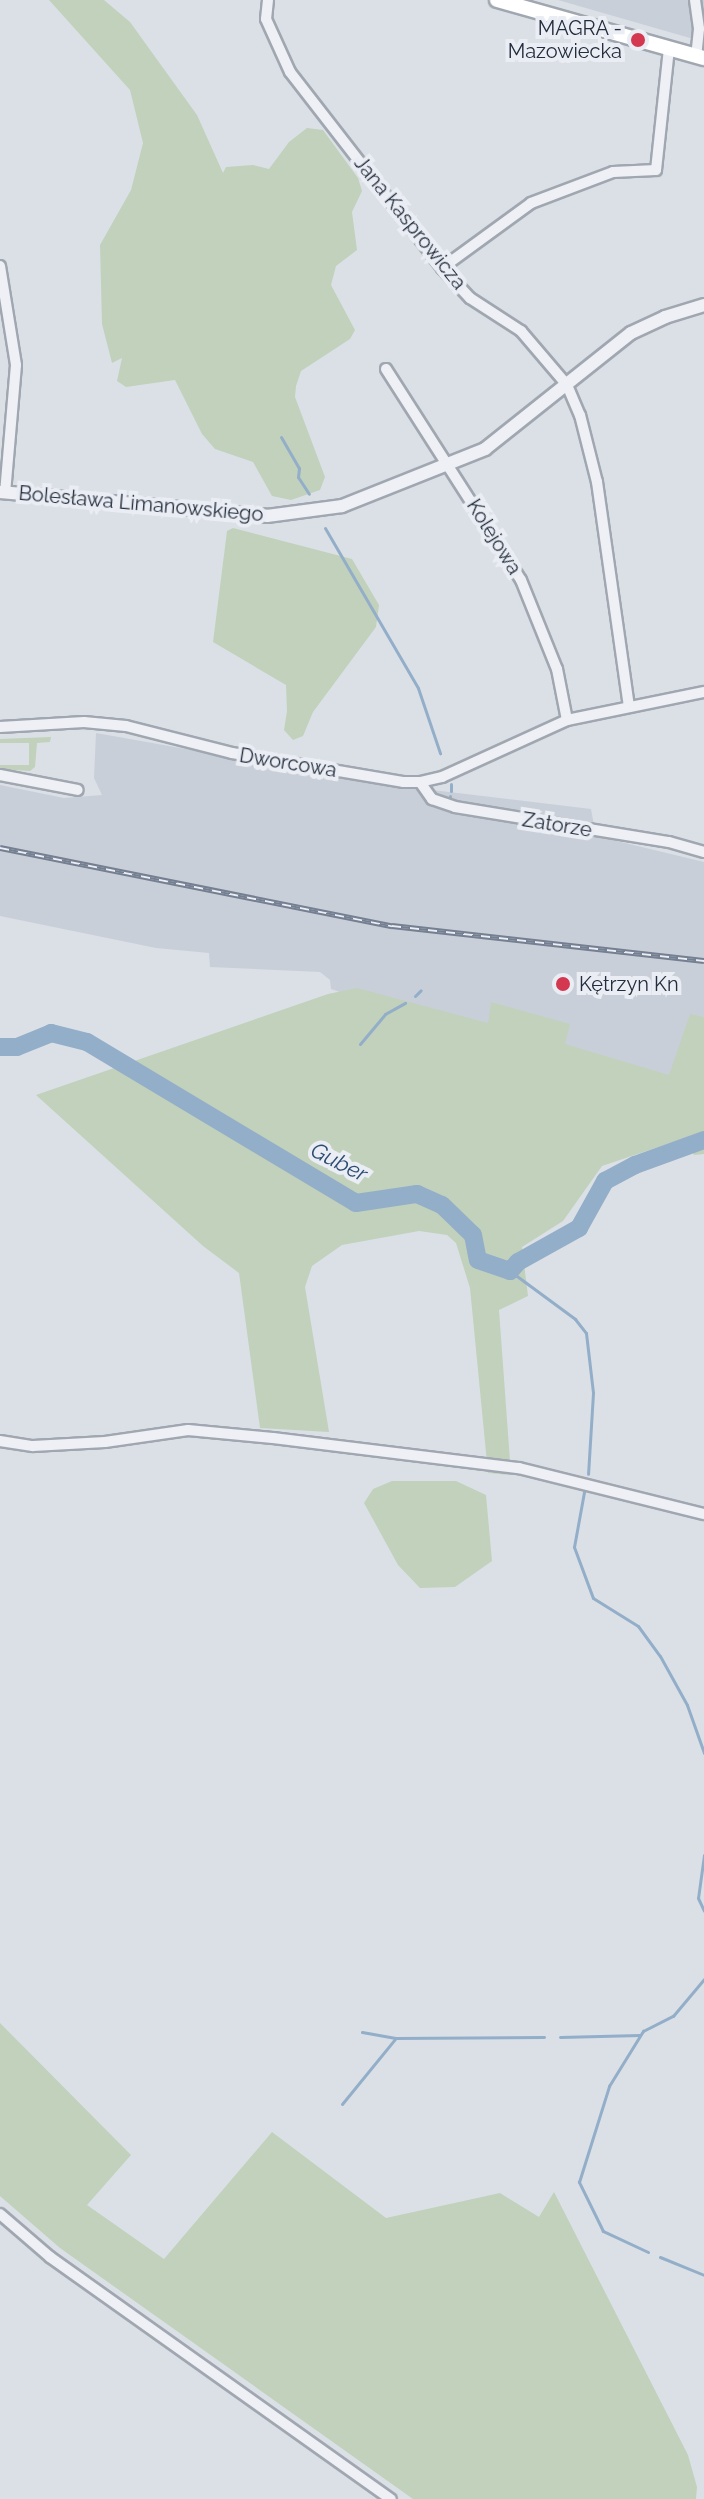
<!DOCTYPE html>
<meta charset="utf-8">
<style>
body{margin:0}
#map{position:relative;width:704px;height:2499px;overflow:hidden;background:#dbe0e6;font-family:Raleway,sans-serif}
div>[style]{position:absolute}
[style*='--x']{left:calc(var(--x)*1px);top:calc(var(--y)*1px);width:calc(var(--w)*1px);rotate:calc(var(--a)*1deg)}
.built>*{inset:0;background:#c9cfd8}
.green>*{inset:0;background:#c1d1bc}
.stream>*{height:3px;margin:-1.5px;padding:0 1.5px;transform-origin:1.5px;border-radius:1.5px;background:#93aec9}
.river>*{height:18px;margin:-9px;padding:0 9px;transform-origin:9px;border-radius:9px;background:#93aec9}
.roads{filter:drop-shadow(2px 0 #a0a7b0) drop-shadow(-2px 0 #a0a7b0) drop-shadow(0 2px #a0a7b0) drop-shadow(0 -2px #a0a7b0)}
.minor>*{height:10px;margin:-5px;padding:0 5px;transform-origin:5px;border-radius:5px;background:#eef0f5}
.tertiary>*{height:12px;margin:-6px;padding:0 6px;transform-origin:6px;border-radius:6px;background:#eef0f5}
.secondary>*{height:14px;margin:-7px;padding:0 7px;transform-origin:7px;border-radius:7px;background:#fff}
.rail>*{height:6px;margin-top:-3px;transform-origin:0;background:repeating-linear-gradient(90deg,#eaeef4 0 9px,#747f91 0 18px);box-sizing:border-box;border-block:2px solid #747f91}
.dots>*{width:22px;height:22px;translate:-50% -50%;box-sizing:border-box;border:4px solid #eaeef4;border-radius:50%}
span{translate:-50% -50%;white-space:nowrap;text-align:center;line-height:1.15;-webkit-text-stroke:8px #eaeef4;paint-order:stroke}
.poi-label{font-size:20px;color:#242d3d}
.right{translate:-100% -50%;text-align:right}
.left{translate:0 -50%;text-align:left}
.street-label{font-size:20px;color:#242d3d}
.water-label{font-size:22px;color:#2d4c72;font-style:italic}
</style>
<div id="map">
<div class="built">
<i style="clip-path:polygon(558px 0,704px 0,704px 41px,690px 38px)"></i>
<i style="clip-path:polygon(96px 733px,382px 784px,591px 809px,596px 836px,704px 862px,704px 1116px,331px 989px,330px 980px,320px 972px,210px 967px,209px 953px,156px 948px,0 916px,0 785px,64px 798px,102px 795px,94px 778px)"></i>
</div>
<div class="green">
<i style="clip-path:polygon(49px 0,104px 0,130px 22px,197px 115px,223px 173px,226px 167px,253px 165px,269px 169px,289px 142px,307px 128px,323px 130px,358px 178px,362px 191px,352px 212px,357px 250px,336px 266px,331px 285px,355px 330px,350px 339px,301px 371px,296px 386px,295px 397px,325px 477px,320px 490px,291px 500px,272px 496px,253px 462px,215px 449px,202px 434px,175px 380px,126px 387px,117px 381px,122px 358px,112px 363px,102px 324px,100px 245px,131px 190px,143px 143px,130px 90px)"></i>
<i style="clip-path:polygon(233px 528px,352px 559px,379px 605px,376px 627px,313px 712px,303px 736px,293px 740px,284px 730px,287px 711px,286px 685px,213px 642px,227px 531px)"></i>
<i style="clip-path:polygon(51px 737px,50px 742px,37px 743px,35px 767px,30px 771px,0 769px,0 765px,29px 765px,29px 743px,0 743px,0 739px)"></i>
<i style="clip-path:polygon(357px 988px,488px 1023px,491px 1002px,570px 1024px,565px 1044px,669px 1075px,690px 1014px,704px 1017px,704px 1154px,694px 1155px,685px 1138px,602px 1166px,563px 1221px,522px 1247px,528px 1296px,499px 1310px,511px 1475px,488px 1473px,470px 1288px,456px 1243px,447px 1235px,419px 1231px,342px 1245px,312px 1266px,305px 1287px,329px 1432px,260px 1428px,239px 1273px,203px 1246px,36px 1095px,328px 994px)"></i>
<i style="clip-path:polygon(392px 1481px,456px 1481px,486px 1495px,492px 1561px,455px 1587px,420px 1588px,398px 1565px,364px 1503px,373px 1489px)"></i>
<i style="clip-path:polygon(0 2023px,131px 2155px,87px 2205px,164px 2259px,272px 2132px,386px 2218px,500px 2193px,539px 2217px,554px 2192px,688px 2455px,697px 2487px,696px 2499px,413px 2499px,60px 2248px,0 2196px)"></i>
</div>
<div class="stream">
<i style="--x:281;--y:437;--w:36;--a:60"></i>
<i style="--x:299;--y:468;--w:9;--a:96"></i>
<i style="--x:298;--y:477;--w:20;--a:57"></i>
<i style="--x:325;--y:528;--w:185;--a:59.8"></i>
<i style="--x:418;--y:688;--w:69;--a:71.3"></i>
<i style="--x:451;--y:791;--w:7;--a:-90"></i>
<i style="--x:450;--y:796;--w:3;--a:90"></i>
<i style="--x:415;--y:996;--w:8;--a:-45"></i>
<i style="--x:360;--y:1044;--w:39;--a:-50"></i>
<i style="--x:385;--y:1014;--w:23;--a:-29"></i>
<i style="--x:510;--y:1271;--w:81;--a:36.4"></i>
<i style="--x:575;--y:1319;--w:18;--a:52"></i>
<i style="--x:586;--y:1333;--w:60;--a:83.3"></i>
<i style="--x:593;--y:1393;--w:81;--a:93.5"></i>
<i style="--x:584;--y:1492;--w:56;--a:100.3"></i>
<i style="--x:574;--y:1547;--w:54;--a:69.6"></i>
<i style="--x:593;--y:1598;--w:53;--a:31.9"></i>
<i style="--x:638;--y:1626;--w:37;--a:54"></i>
<i style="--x:660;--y:1656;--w:56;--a:61.1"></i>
<i style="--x:687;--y:1705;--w:51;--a:70.5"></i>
<i style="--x:704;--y:1855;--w:43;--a:97.9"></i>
<i style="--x:698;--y:1898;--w:14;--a:65"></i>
<i style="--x:362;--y:2032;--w:34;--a:10"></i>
<i style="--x:395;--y:2038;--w:149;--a:-0.4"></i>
<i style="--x:560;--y:2037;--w:80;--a:-1.4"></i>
<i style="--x:342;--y:2104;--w:84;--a:-50.8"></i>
<i style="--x:648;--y:2252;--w:50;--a:-155"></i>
<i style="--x:603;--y:2231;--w:55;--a:-116.1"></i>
<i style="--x:579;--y:2182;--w:101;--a:-72.6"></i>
<i style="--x:609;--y:2086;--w:65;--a:-58.3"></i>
<i style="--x:643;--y:2031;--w:34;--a:-27"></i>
<i style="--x:673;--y:2016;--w:48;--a:-50"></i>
<i style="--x:660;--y:2257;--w:48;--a:22.2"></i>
</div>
<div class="river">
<i style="--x:0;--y:1047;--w:17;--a:0"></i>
<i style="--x:17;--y:1047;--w:37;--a:-22"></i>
<i style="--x:51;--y:1033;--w:37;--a:14"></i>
<i style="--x:87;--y:1042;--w:313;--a:30.9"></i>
<i style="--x:356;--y:1203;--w:62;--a:-8.4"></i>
<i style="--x:417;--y:1194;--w:27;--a:24"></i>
<i style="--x:442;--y:1205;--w:43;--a:44.1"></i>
<i style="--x:473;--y:1235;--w:25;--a:79"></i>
<i style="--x:478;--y:1260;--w:34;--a:19"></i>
<i style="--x:510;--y:1271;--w:12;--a:-48"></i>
<i style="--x:518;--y:1262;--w:70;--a:-29.1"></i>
<i style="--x:579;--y:1228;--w:54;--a:-61"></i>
<i style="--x:605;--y:1181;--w:34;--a:-28"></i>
<i style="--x:635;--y:1165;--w:73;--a:-19.9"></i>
</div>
<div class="roads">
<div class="minor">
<i style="--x:268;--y:0;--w:19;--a:96"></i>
<i style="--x:266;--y:19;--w:58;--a:65.6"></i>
<i style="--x:290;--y:72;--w:248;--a:52.2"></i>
<i style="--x:442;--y:268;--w:41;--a:47"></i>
<i style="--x:470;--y:298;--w:61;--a:32.9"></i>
<i style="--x:521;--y:331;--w:71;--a:49.6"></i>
<i style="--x:567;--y:385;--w:33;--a:67"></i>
<i style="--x:580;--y:415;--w:69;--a:75.8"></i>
<i style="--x:597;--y:482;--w:227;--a:81.9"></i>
<i style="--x:695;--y:0;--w:29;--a:82"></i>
<i style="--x:699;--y:29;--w:27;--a:96"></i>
<i style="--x:0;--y:266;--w:100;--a:80.8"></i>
<i style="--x:16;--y:365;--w:128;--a:94.9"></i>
<i style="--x:442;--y:268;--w:110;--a:-36.1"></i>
<i style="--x:531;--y:203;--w:88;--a:-20.7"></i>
<i style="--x:613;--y:172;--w:43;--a:-2.7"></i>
<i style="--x:656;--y:170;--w:122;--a:-83.9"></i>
<i style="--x:386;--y:369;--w:250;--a:57.4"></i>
<i style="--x:521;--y:580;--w:96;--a:68"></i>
<i style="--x:557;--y:669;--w:52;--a:78.9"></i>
<i style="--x:0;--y:727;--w:84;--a:-3.4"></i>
<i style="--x:84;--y:722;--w:42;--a:5.4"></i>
<i style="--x:126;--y:726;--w:109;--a:14.3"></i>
<i style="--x:232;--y:753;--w:173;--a:9.6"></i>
<i style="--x:403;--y:782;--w:17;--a:0"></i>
<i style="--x:420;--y:782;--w:23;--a:-13"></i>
<i style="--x:442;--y:777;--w:137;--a:-24.5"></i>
<i style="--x:567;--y:720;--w:140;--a:-11.6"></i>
<i style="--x:0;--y:775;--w:79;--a:10.9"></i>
<i style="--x:420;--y:782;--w:21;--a:55"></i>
<i style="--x:432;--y:799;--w:24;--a:19"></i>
<i style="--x:455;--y:807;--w:217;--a:9.3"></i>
<i style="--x:669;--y:842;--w:36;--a:16"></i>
<i style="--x:0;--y:1441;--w:33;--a:9"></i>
<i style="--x:33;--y:1446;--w:72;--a:-3.2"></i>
<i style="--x:105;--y:1442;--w:84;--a:-8.2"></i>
<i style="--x:188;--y:1430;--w:85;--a:5.4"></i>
<i style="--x:273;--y:1438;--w:248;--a:7"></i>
<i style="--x:519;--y:1468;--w:191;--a:14"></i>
<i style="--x:0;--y:2214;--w:66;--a:40.7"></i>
<i style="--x:50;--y:2257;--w:418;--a:35.4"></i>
</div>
<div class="tertiary">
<i style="--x:0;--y:492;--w:268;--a:5.1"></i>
<i style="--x:267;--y:516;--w:76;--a:-7.6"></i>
<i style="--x:342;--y:506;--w:154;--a:-21.7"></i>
<i style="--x:485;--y:449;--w:186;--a:-38.5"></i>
<i style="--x:631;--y:333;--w:38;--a:-25"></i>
<i style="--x:665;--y:317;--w:41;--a:-17.1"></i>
</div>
<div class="secondary">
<i style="--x:497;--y:0;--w:215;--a:15.7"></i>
</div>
</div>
<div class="rail">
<i style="--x:0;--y:848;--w:400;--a:11.3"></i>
<i style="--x:392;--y:926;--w:314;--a:6.4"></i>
</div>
<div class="dots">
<i style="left:638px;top:40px;background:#d43750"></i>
<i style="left:563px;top:984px;background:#d43750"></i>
</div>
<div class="poi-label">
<span class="right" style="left:622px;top:40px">MAGRA -<br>Mazowiecka</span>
<span class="left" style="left:579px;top:984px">Kętrzyn Kn</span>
</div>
<div class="street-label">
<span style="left:410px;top:223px;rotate:51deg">Jana Kasprowicza</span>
<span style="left:141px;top:504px;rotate:5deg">Bolesława Limanowskiego</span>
<span style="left:494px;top:537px;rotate:58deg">Kolejowa</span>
<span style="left:288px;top:763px;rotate:9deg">Dworcowa</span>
<span style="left:557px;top:825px;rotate:9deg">Zatorze</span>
</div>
<div class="water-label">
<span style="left:339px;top:1162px;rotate:27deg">Guber</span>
</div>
</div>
